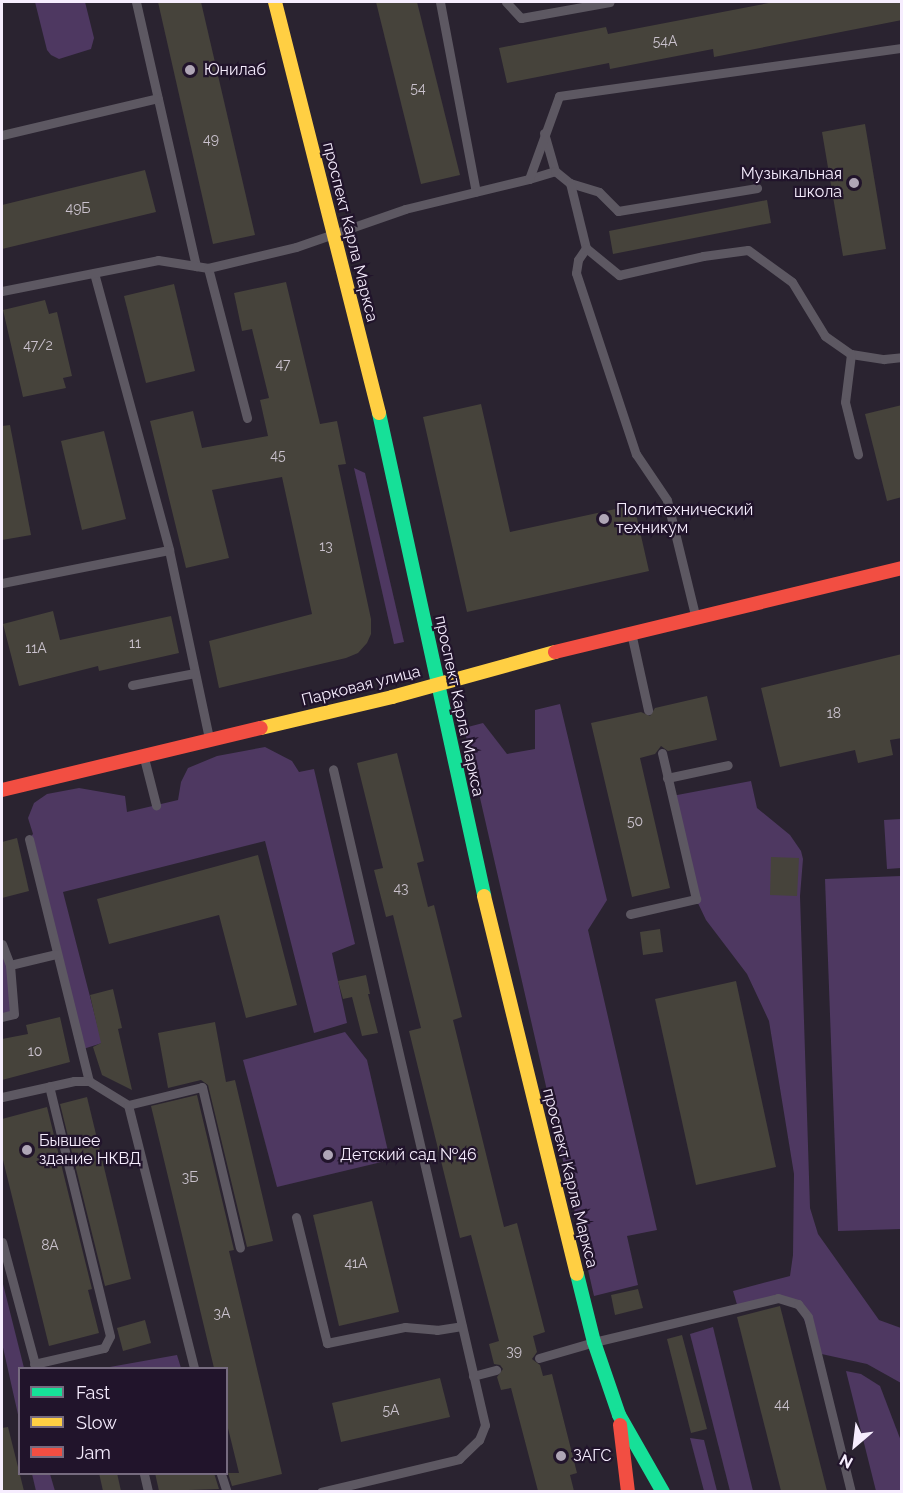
<!DOCTYPE html>
<meta charset="utf-8">
<style>
body{margin:0}
#map{position:relative;width:903px;height:1493px;overflow:hidden;background:#2a2330;font-family:Raleway,sans-serif}
div>[style]{position:absolute}
[style*='--x']{left:calc(var(--x)*1px);top:calc(var(--y)*1px);width:calc(var(--w)*1px);rotate:calc(var(--a)*1deg)}
.green>*{inset:0;background:#4e3861}
.building>*{inset:0;background:#46433b}
.lane>*{height:9px;margin:-4.5px;padding:0 4.5px;transform-origin:4.5px;border-radius:4.5px;background:#5d5862}
.fast>*{height:14px;margin:-7px;padding:0 7px;transform-origin:7px;border-radius:7px;background:#16e098}
.slow>*{height:14px;margin:-7px;padding:0 7px;transform-origin:7px;border-radius:7px;background:#ffcf43}
.jam>*{height:14px;margin:-7px;padding:0 7px;transform-origin:7px;border-radius:7px;background:#f24e42}
.dots>*{width:16px;height:16px;translate:-50% -50%;box-sizing:border-box;border:3px solid #21142b;border-radius:50%}
span{translate:-50% -50%;white-space:nowrap;text-align:center;line-height:1.15;-webkit-text-stroke:4.5px #21142b;paint-order:stroke}
.number-label{font-size:14px;color:#cac2cd}
.number-label span{-webkit-text-stroke-width:0}
.poi-label{font-size:16px;color:#f6edfe}
.left{translate:0 -50%;text-align:left}
.right{translate:-100% -50%;text-align:right}
.street-label{font-size:16px;color:#f6edfe}
.frame{position:absolute;inset:0;border:3px solid #f6edfe;pointer-events:none}
.legend{position:absolute;left:18px;top:1367px;width:210px;height:108px;box-sizing:border-box;background:#21142b;border:2px solid #766b7f;margin:0;padding:8px 10px;list-style:none;font-size:18px;color:#f6edfe}
.legend li{display:flex;align-items:center;gap:12px;height:30px}
.legend b{width:30px;border:2px solid #766b7f}
.north{position:absolute;left:825px;top:1415px;width:60px;height:60px;-webkit-text-stroke:4px #21142b;paint-order:stroke;rotate:208deg;font-size:16px;font-weight:700;line-height:24px;text-align:center;color:#f6edfe}
.north::after{content:'';display:block;margin:auto;width:21px;height:27px;background:#f6edfe;clip-path:polygon(50% 0,100% 100%,50% 72%,0 100%)}
</style>
<div id="map">
<div class="green">
<i style="clip-path:polygon(35px 2px,85px 2px,94px 38px,91px 49px,59px 59px,51px 55px,47px 50px)"></i>
<i style="clip-path:polygon(354px 468px,365px 473px,404px 642px,394px 644px)"></i>
<i style="clip-path:polygon(560px 704px,607px 900px,588px 930px,657px 1230px,627px 1236px,638px 1285px,594px 1296px,464px 728px,483px 723px,507px 754px,535px 749px,535px 710px)"></i>
<i style="clip-path:polygon(265px 747px,292px 761px,299px 772px,314px 769px,355px 944px,332px 953px,347px 1023px,314px 1033px,265px 841px,63px 892px,102px 1043px,80px 1050px,29px 839px,33px 834px,28px 818px,34px 803px,47px 794px,79px 788px,125px 796px,127px 812px,178px 800px,181px 782px,188px 768px,217px 756px)"></i>
<i style="clip-path:polygon(751px 781px,757px 808px,790px 835px,801px 851px,803px 859px,800px 896px,810px 1208px,818px 1234px,879px 1320px,901px 1328px,901px 1383px,867px 1364px,817px 1353px,798px 1304px,778px 1298px,738px 1308px,733px 1291px,790px 1276px,793px 1255px,794px 1174px,769px 1021px,747px 974px,706px 920px,696px 899px,672px 796px)"></i>
<i style="clip-path:polygon(901px 819px,901px 868px,887px 869px,884px 820px)"></i>
<i style="clip-path:polygon(901px 876px,901px 1229px,838px 1231px,825px 879px)"></i>
<i style="clip-path:polygon(2px 944px,10px 965px,14px 1014px,2px 1017px)"></i>
<i style="clip-path:polygon(345px 1032px,367px 1060px,390px 1160px,277px 1187px,243px 1060px)"></i>
<i style="clip-path:polygon(2px 1280px,24px 1368px,20px 1368px,19px 1419px,2px 1343px)"></i>
<i style="clip-path:polygon(713px 1327px,753px 1491px,730px 1491px,690px 1334px)"></i>
<i style="clip-path:polygon(177px 1355px,181px 1368px,104px 1368px,121px 1365px)"></i>
<i style="clip-path:polygon(846px 1371px,861px 1374px,880px 1386px,901px 1441px,901px 1491px,876px 1491px)"></i>
<i style="clip-path:polygon(690px 1438px,704px 1440px,717px 1491px,704px 1491px)"></i>
<i style="clip-path:polygon(32px 1474px,50px 1474px,55px 1491px,36px 1491px)"></i>
</div>
<div class="building">
<i style="clip-path:polygon(158px 2px,201px 2px,255px 235px,213px 244px)"></i>
<i style="clip-path:polygon(376px 2px,417px 2px,460px 175px,421px 184px)"></i>
<i style="clip-path:polygon(774px 2px,902px 2px,902px 20px,714px 57px,713px 49px,610px 69px,609px 63px,507px 83px,499px 48px,606px 27px,608px 34px)"></i>
<i style="clip-path:polygon(865px 124px,886px 249px,843px 256px,822px 132px)"></i>
<i style="clip-path:polygon(145px 170px,156px 212px,2px 249px,2px 205px)"></i>
<i style="clip-path:polygon(767px 200px,771px 223px,613px 254px,609px 231px)"></i>
<i style="clip-path:polygon(286px 282px,320px 424px,337px 421px,346px 464px,338px 465px,371px 619px,371px 634px,367px 643px,358px 653px,346px 658px,219px 688px,209px 641px,312px 614px,282px 477px,212px 490px,229px 558px,186px 568px,150px 421px,193px 411px,202px 448px,268px 436px,260px 400px,269px 398px,252px 329px,242px 331px,234px 293px)"></i>
<i style="clip-path:polygon(174px 284px,195px 371px,146px 383px,124px 296px)"></i>
<i style="clip-path:polygon(45px 300px,49px 314px,57px 312px,72px 376px,63px 378px,66px 388px,23px 397px,3px 310px)"></i>
<i style="clip-path:polygon(481px 404px,510px 532px,634px 505px,649px 571px,467px 612px,423px 417px)"></i>
<i style="clip-path:polygon(902px 405px,902px 497px,887px 501px,865px 414px)"></i>
<i style="clip-path:polygon(10px 425px,31px 535px,2px 540px,2px 426px)"></i>
<i style="clip-path:polygon(104px 431px,126px 519px,82px 530px,61px 441px)"></i>
<i style="clip-path:polygon(53px 611px,60px 640px,171px 616px,179px 653px,99px 671px,98px 666px,19px 686px,3px 624px)"></i>
<i style="clip-path:polygon(902px 654px,902px 738px,890px 740px,893px 755px,858px 763px,855px 750px,780px 767px,761px 688px)"></i>
<i style="clip-path:polygon(707px 696px,717px 740px,668px 751px,661px 746px,655px 754px,640px 758px,670px 888px,632px 897px,591px 723px,641px 712px,650px 716px,655px 708px)"></i>
<i style="clip-path:polygon(397px 753px,424px 861px,417px 863px,428px 907px,434px 905px,462px 1017px,453px 1020px,504px 1227px,517px 1223px,545px 1332px,533px 1336px,537px 1352px,532px 1359px,540px 1365px,543px 1376px,552px 1374px,577px 1473px,570px 1475px,574px 1491px,538px 1491px,511px 1388px,501px 1390px,497px 1377px,503px 1369px,500px 1365px,494px 1364px,489px 1344px,499px 1341px,471px 1235px,460px 1238px,409px 1031px,421px 1028px,393px 915px,386px 917px,374px 870px,383px 868px,357px 763px)"></i>
<i style="clip-path:polygon(17px 838px,29px 891px,2px 898px,2px 842px)"></i>
<i style="clip-path:polygon(258px 855px,297px 1005px,246px 1018px,219px 915px,109px 944px,97px 899px)"></i>
<i style="clip-path:polygon(771px 857px,799px 858px,797px 896px,770px 895px)"></i>
<i style="clip-path:polygon(660px 929px,663px 952px,643px 955px,640px 932px)"></i>
<i style="clip-path:polygon(366px 975px,370px 994px,368px 994px,378px 1033px,362px 1036px,352px 997px,343px 999px,338px 981px)"></i>
<i style="clip-path:polygon(736px 981px,776px 1167px,696px 1185px,655px 999px)"></i>
<i style="clip-path:polygon(113px 989px,122px 1028px,118px 1029px,132px 1090px,102px 1075px,93px 1047px,101px 1043px,90px 995px)"></i>
<i style="clip-path:polygon(60px 1017px,70px 1062px,2px 1080px,2px 1039px,28px 1034px,26px 1025px)"></i>
<i style="clip-path:polygon(215px 1022px,226px 1082px,235px 1080px,273px 1241px,247px 1247px,208px 1085px,201px 1080px,168px 1088px,158px 1033px)"></i>
<i style="clip-path:polygon(197px 1095px,234px 1250px,229px 1251px,282px 1474px,232px 1486px,228px 1473px,239px 1473px,226px 1420px,226px 1368px,214px 1368px,151px 1106px)"></i>
<i style="clip-path:polygon(87px 1097px,131px 1279px,105px 1286px,60px 1104px)"></i>
<i style="clip-path:polygon(47px 1107px,92px 1289px,88px 1290px,99px 1333px,49px 1346px,2px 1156px,2px 1119px)"></i>
<i style="clip-path:polygon(372px 1201px,399px 1312px,339px 1326px,313px 1215px)"></i>
<i style="clip-path:polygon(638px 1289px,643px 1308px,615px 1315px,611px 1295px)"></i>
<i style="clip-path:polygon(780px 1306px,827px 1491px,781px 1491px,737px 1317px)"></i>
<i style="clip-path:polygon(145px 1320px,151px 1343px,123px 1351px,117px 1328px)"></i>
<i style="clip-path:polygon(682px 1335px,707px 1429px,691px 1433px,667px 1339px)"></i>
<i style="clip-path:polygon(440px 1378px,450px 1417px,341px 1442px,332px 1403px)"></i>
<i style="clip-path:polygon(8px 1427px,24px 1491px,2px 1491px,2px 1428px)"></i>
<i style="clip-path:polygon(99px 1473px,117px 1473px,121px 1491px,103px 1491px)"></i>
<i style="clip-path:polygon(155px 1473px,214px 1473px,219px 1489px,159px 1491px)"></i>
</div>
<div class="lane">
<i style="--x:136;--y:2;--w:271;--a:77.2"></i>
<i style="--x:440;--y:2;--w:193;--a:79.3"></i>
<i style="--x:506;--y:2;--w:22;--a:47"></i>
<i style="--x:521;--y:18;--w:90;--a:-10.2"></i>
<i style="--x:544;--y:133;--w:40;--a:74"></i>
<i style="--x:2;--y:135;--w:160;--a:-13.3"></i>
<i style="--x:529;--y:179;--w:27;--a:-17"></i>
<i style="--x:555;--y:171;--w:19;--a:39"></i>
<i style="--x:570;--y:183;--w:30;--a:17"></i>
<i style="--x:599;--y:192;--w:27;--a:45"></i>
<i style="--x:618;--y:211;--w:141;--a:-9.4"></i>
<i style="--x:570;--y:183;--w:67;--a:76.2"></i>
<i style="--x:586;--y:248;--w:14;--a:124"></i>
<i style="--x:578;--y:260;--w:13;--a:99"></i>
<i style="--x:576;--y:273;--w:191;--a:71.7"></i>
<i style="--x:636;--y:454;--w:55;--a:56"></i>
<i style="--x:667;--y:500;--w:118;--a:76.3"></i>
<i style="--x:586;--y:248;--w:43;--a:39.3"></i>
<i style="--x:619;--y:275;--w:86;--a:-12.7"></i>
<i style="--x:703;--y:256;--w:45;--a:-7.6"></i>
<i style="--x:748;--y:250;--w:54;--a:36"></i>
<i style="--x:792;--y:282;--w:63;--a:58.6"></i>
<i style="--x:825;--y:336;--w:32;--a:35"></i>
<i style="--x:851;--y:354;--w:33;--a:9"></i>
<i style="--x:884;--y:359;--w:18;--a:-6"></i>
<i style="--x:208;--y:268;--w:155;--a:75.4"></i>
<i style="--x:94;--y:273;--w:287;--a:74.8"></i>
<i style="--x:169;--y:550;--w:192;--a:78"></i>
<i style="--x:2;--y:291;--w:159;--a:-11.2"></i>
<i style="--x:158;--y:260;--w:51;--a:9.1"></i>
<i style="--x:208;--y:268;--w:90;--a:-13.4"></i>
<i style="--x:296;--y:247;--w:115;--a:-19.2"></i>
<i style="--x:405;--y:209;--w:128;--a:-13.6"></i>
<i style="--x:529;--y:179;--w:88;--a:-70.1"></i>
<i style="--x:559;--y:96;--w:346;--a:-8"></i>
<i style="--x:851;--y:354;--w:48;--a:97.1"></i>
<i style="--x:845;--y:402;--w:54;--a:76"></i>
<i style="--x:2;--y:583;--w:170;--a:-11.2"></i>
<i style="--x:632;--y:637;--w:75;--a:77.6"></i>
<i style="--x:132;--y:685;--w:64;--a:-10.8"></i>
<i style="--x:144;--y:758;--w:49;--a:75.7"></i>
<i style="--x:667;--y:778;--w:62;--a:-12"></i>
<i style="--x:29;--y:839;--w:249;--a:76.1"></i>
<i style="--x:630;--y:914;--w:68;--a:-12.8"></i>
<i style="--x:696;--y:899;--w:150;--a:-103.1"></i>
<i style="--x:2;--y:944;--w:22;--a:69"></i>
<i style="--x:2;--y:1017;--w:12;--a:-14"></i>
<i style="--x:14;--y:1014;--w:49;--a:-94.7"></i>
<i style="--x:10;--y:965;--w:47;--a:-13.4"></i>
<i style="--x:2;--y:1097;--w:74;--a:-12.5"></i>
<i style="--x:74;--y:1081;--w:15;--a:0"></i>
<i style="--x:89;--y:1081;--w:46;--a:31.6"></i>
<i style="--x:128;--y:1105;--w:271;--a:75.9"></i>
<i style="--x:128;--y:1105;--w:76;--a:-13.7"></i>
<i style="--x:202;--y:1087;--w:165;--a:76.7"></i>
<i style="--x:296;--y:1217;--w:130;--a:76.2"></i>
<i style="--x:327;--y:1343;--w:80;--a:-11.6"></i>
<i style="--x:405;--y:1327;--w:32;--a:5"></i>
<i style="--x:437;--y:1330;--w:25;--a:-9"></i>
<i style="--x:2;--y:1242;--w:131;--a:74.9"></i>
<i style="--x:539;--y:1358;--w:57;--a:-16.2"></i>
<i style="--x:594;--y:1342;--w:189;--a:-13.4"></i>
<i style="--x:778;--y:1298;--w:21;--a:17"></i>
<i style="--x:798;--y:1304;--w:16;--a:52"></i>
<i style="--x:808;--y:1317;--w:180;--a:76.2"></i>
<i style="--x:34;--y:1364;--w:72;--a:-12.9"></i>
<i style="--x:104;--y:1348;--w:13;--a:-63"></i>
<i style="--x:110;--y:1336;--w:257;--a:-103.7"></i>
<i style="--x:473;--y:1376;--w:24;--a:-15"></i>
<i style="--x:144;--y:1474;--w:18;--a:77"></i>
<i style="--x:221;--y:1474;--w:19;--a:72"></i>
<i style="--x:321;--y:1492;--w:142;--a:-13.4"></i>
<i style="--x:459;--y:1459;--w:28;--a:-44"></i>
<i style="--x:479;--y:1440;--w:16;--a:-68"></i>
<i style="--x:485;--y:1425;--w:673;--a:-103.05"></i>
</div>
<div class="fast">
<i style="--x:379;--y:413;--w:494;--a:77.7"></i>
<i style="--x:577;--y:1274;--w:70;--a:76"></i>
<i style="--x:594;--y:1342;--w:77;--a:71.1"></i>
<i style="--x:619;--y:1415;--w:89;--a:60.3"></i>
</div>
<div class="slow">
<i style="--x:275;--y:2;--w:424;--a:75.8"></i>
<i style="--x:261;--y:728;--w:135;--a:-13.3"></i>
<i style="--x:392;--y:697;--w:169;--a:-15.4"></i>
<i style="--x:484;--y:896;--w:389;--a:76.2"></i>
</div>
<div class="jam">
<i style="--x:555;--y:652;--w:357;--a:-13.6"></i>
<i style="--x:2;--y:790;--w:266;--a:-13.5"></i>
<i style="--x:620;--y:1425;--w:67;--a:83.2"></i>
</div>
<div class="dots">
<i style="left:190px;top:70px;background:#afa6b6"></i>
<i style="left:854px;top:183px;background:#afa6b6"></i>
<i style="left:604px;top:519px;background:#afa6b6"></i>
<i style="left:27px;top:1150px;background:#afa6b6"></i>
<i style="left:328px;top:1155px;background:#afa6b6"></i>
<i style="left:561px;top:1456px;background:#afa6b6"></i>
</div>
<div class="number-label">
<span style="left:665px;top:41px">54А</span>
<span style="left:418px;top:88px">54</span>
<span style="left:211px;top:139px">49</span>
<span style="left:78px;top:208px">49Б</span>
<span style="left:38px;top:345px">47/2</span>
<span style="left:283px;top:364px">47</span>
<span style="left:278px;top:455px">45</span>
<span style="left:326px;top:546px">13</span>
<span style="left:135px;top:643px">11</span>
<span style="left:36px;top:648px">11А</span>
<span style="left:834px;top:713px">18</span>
<span style="left:635px;top:821px">50</span>
<span style="left:401px;top:888px">43</span>
<span style="left:35px;top:1051px">10</span>
<span style="left:190px;top:1177px">3Б</span>
<span style="left:50px;top:1245px">8А</span>
<span style="left:356px;top:1263px">41А</span>
<span style="left:222px;top:1313px">3А</span>
<span style="left:514px;top:1351px">39</span>
<span style="left:782px;top:1404px">44</span>
<span style="left:391px;top:1410px">5А</span>
</div>
<div class="poi-label">
<span class="left" style="left:204px;top:70px">Юнилаб</span>
<span class="right" style="left:842px;top:183px">Музыкальная<br>школа</span>
<span class="left" style="left:616px;top:519px">Политехнический<br>техникум</span>
<span class="left" style="left:39px;top:1150px">Бывшее<br>здание НКВД</span>
<span class="left" style="left:340px;top:1155px">Детский сад №46</span>
<span class="left" style="left:573px;top:1456px">ЗАГС</span>
</div>
<div class="street-label">
<span style="left:350px;top:232px;rotate:76deg">проспект Карла Маркса</span>
<span style="left:361px;top:686px;rotate:-14deg">Парковая улица</span>
<span style="left:459px;top:706px;rotate:78deg">проспект Карла Маркса</span>
<span style="left:570px;top:1178px;rotate:76deg">проспект Карла Маркса</span>
</div>
<div class="frame"></div>
<ul class="legend">
<li><b style="height:8px;background:#16e098"></b>Fast</li>
<li><b style="height:8px;background:#ffcf43"></b>Slow</li>
<li><b style="height:8px;background:#f24e42"></b>Jam</li>
</ul>
<div class="north">N</div>
</div>
